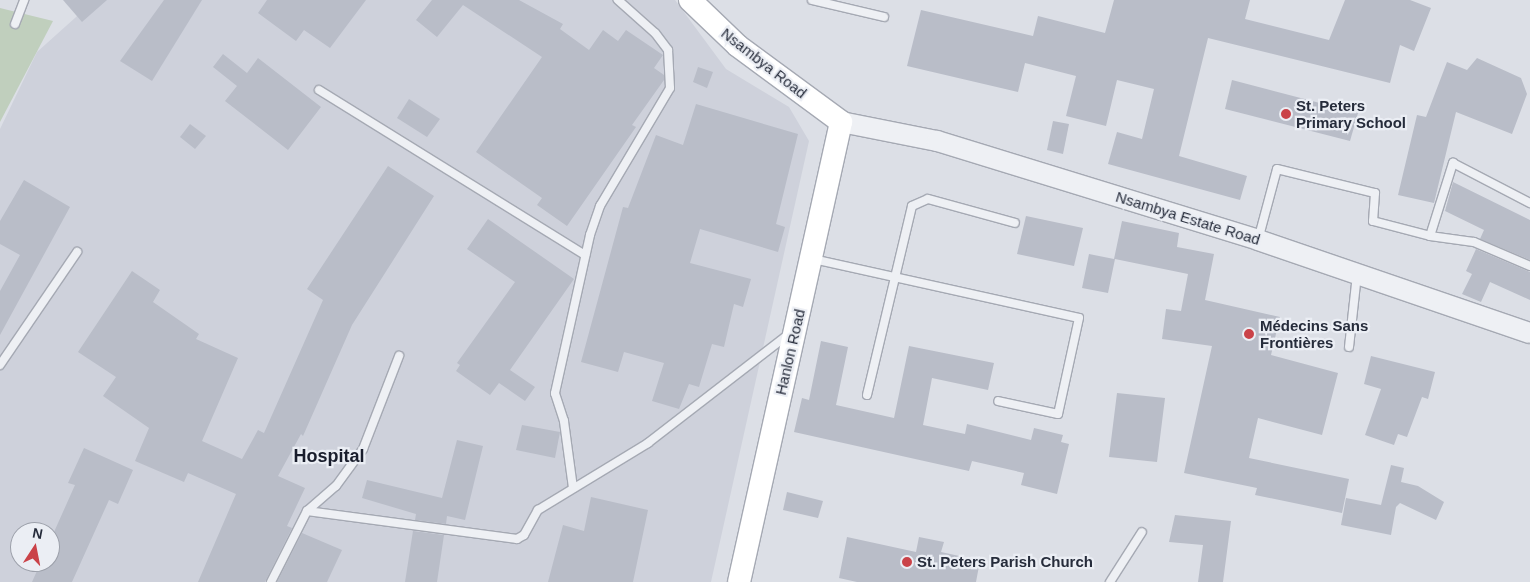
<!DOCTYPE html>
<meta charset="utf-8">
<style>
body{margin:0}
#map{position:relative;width:1530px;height:582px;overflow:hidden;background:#dcdfe6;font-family:Helvetica,sans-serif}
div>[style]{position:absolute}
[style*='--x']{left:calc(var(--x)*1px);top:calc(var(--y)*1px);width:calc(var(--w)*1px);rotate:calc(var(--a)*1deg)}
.built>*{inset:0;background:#ced1db}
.green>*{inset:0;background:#c0cfbd}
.building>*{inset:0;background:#b9bdc8}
.roads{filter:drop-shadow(1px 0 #a5a9b3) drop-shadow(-1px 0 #a5a9b3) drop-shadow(0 1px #a5a9b3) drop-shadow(0 -1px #a5a9b3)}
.service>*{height:8px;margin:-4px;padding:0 4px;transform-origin:4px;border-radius:4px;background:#eef0f4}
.tertiary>*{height:20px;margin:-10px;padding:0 10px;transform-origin:10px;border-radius:10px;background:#eef0f4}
.secondary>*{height:22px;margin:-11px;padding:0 11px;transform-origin:11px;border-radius:11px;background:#fff}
.dots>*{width:14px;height:14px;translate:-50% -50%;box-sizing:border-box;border:2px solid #ebeef4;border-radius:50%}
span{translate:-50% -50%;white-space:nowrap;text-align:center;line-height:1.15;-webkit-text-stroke:4.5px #ebeef4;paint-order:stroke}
.street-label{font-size:15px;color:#262c3b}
.poi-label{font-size:15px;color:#262c3b;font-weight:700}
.left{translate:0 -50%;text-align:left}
.quarter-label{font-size:18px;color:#191d2c;font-weight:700}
.north{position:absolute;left:10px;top:522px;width:50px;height:50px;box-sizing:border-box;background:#ebeef4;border:1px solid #9ca0aa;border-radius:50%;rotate:11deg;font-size:14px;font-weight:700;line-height:20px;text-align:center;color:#262c3b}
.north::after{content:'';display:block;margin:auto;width:18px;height:22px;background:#ca4248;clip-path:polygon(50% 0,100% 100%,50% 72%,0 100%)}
</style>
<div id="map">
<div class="built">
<i style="clip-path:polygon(evenodd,95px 0,675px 0,726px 69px,789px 107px,809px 141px,711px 582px,0 582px,0 129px,37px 52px,95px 0,20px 532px,50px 532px,50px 562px,20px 562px,20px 532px)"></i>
</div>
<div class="green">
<i style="clip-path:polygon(0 8px,53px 21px,0 122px)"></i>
</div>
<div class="building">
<i style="clip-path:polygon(63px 0,107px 0,82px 22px)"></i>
<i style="clip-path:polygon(164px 0,202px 0,152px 81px,120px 61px)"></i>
<i style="clip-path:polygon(267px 0,366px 0,330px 48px,304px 30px,296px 41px,258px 13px)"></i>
<i style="clip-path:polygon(432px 0,519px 0,563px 24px,560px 29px,589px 50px,603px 30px,618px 41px,626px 30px,663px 55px,654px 68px,664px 75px,664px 80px,632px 125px,636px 127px,567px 226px,537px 205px,542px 198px,476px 152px,542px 57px,463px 5px,437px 37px,416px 20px)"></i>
<i style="clip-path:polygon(1114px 0,1250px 0,1245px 19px,1329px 40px,1345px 0,1410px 0,1431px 8px,1414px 51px,1400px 45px,1390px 83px,1208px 38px,1179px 156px,1247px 176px,1240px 200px,1108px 164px,1117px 132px,1142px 139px,1154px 89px,1117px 80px,1106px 126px,1066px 116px,1076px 76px,1025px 63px,1018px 92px,907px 66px,921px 10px,1033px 36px,1038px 16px,1105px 33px)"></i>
<i style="clip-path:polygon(223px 54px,247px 73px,258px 58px,321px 107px,288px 150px,225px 101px,237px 86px,213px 67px)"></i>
<i style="clip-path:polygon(1477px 58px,1521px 78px,1527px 94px,1512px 134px,1456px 112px,1434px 203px,1398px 195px,1417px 115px,1426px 117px,1447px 62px,1467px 70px)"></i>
<i style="clip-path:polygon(698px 67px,713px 72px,707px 88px,693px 82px)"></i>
<i style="clip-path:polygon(1232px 80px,1358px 113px,1350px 141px,1225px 109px)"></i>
<i style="clip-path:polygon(409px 99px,440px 119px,427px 137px,397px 118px)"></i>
<i style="clip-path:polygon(696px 104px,798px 134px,776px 224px,785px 227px,778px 252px,700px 229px,690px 263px,751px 279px,743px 307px,734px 304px,724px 347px,712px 344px,699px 387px,689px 384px,679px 409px,652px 401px,664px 363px,624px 352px,618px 372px,581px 362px,623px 207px,628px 208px,656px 135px,683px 145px)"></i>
<i style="clip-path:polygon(1053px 121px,1069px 124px,1063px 154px,1047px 150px)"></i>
<i style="clip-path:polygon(190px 124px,206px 136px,195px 149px,180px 137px)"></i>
<i style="clip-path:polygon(388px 166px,434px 196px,352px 325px,303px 436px,301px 434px,278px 476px,305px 488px,287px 526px,292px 528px,265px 582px,198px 582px,236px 494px,188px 473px,184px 482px,135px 461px,149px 428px,103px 396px,116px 377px,78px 352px,132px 271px,160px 290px,153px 302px,199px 334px,196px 339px,238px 358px,202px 441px,242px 459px,258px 430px,264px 433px,323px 300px,307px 289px)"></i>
<i style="clip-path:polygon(24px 180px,70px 207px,0 335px,0 291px,20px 255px,0 244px,0 221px)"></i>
<i style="clip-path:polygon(1453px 182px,1530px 220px,1530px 260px,1480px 239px,1484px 230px,1445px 211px)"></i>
<i style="clip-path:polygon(1026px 216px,1083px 228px,1074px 266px,1017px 254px)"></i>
<i style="clip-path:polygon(488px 219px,574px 279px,510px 370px,535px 387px,525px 401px,499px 383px,490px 395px,456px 371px,460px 365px,457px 363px,515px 282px,467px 249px)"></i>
<i style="clip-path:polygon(1122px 221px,1179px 233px,1177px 247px,1214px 254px,1205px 300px,1280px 317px,1271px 355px,1338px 373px,1322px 435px,1258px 418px,1249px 458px,1349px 479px,1342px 513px,1255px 495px,1257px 488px,1184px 473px,1212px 346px,1162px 339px,1166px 309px,1181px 311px,1188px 274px,1115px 259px,1108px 293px,1082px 288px,1089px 254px,1114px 259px)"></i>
<i style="clip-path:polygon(1476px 249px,1530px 272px,1530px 300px,1490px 282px,1481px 302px,1462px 294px,1472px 274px,1466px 271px)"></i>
<i style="clip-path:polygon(821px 341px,848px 347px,836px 405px,894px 418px,909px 346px,994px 363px,988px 390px,932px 378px,923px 425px,965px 434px,967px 424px,1031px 440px,1034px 428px,1063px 435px,1061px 442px,1069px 444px,1057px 494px,1021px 485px,1024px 473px,972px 461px,969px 471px,794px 432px,802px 398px,809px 400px)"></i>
<i style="clip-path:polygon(1371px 356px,1435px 372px,1428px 399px,1422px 397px,1407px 437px,1398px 434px,1394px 445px,1365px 435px,1381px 389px,1364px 384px)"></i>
<i style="clip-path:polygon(1117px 393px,1165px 398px,1157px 462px,1109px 457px)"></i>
<i style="clip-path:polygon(522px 425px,560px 432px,555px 458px,516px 450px)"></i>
<i style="clip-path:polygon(457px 440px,483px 446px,465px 520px,447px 516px,446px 524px,415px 520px,416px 514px,362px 498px,367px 480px,442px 498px)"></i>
<i style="clip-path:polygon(84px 448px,133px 470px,118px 504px,109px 500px,72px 582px,32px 582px,41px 562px,50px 562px,50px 541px,75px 485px,68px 483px)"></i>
<i style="clip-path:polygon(1391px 465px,1404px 468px,1401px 482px,1418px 486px,1444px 502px,1436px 520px,1400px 503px,1396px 507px,1391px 535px,1341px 525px,1346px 498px,1381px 505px)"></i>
<i style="clip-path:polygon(787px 492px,823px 501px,818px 518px,783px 510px)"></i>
<i style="clip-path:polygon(591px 497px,648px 510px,633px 582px,548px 582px,563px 525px,584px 531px)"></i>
<i style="clip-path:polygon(1175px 515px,1231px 521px,1223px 582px,1198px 582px,1203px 545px,1169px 542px)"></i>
<i style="clip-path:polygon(413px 531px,444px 535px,437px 582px,405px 582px)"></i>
<i style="clip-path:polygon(302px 533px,342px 550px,327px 582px,277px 582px)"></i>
<i style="clip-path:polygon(847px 537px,916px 552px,919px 537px,944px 542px,941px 552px,973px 559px,971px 565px,979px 566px,976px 582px,857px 582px,839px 578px)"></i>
</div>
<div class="roads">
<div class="service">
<i style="--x:812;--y:0;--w:74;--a:13.3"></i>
<i style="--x:15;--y:24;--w:26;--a:-69"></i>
<i style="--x:319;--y:90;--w:313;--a:31.8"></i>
<i style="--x:1430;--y:236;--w:77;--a:-72.5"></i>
<i style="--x:1453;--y:163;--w:87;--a:27.5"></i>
<i style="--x:1258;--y:240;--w:73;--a:-75"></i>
<i style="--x:1277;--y:169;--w:101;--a:13.8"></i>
<i style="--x:1375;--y:193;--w:28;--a:94"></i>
<i style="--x:1373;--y:221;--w:59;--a:14.7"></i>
<i style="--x:1430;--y:236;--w:44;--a:7.8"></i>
<i style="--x:1474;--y:242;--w:61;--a:23.2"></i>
<i style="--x:813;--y:259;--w:272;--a:12.5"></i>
<i style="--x:1079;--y:318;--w:98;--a:102.3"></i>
<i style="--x:1058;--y:414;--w:61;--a:-167.8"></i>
<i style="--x:1349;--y:347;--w:72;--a:-83.7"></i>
<i style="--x:0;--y:365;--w:137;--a:-55.7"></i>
<i style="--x:867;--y:395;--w:194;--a:-76.6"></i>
<i style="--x:912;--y:206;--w:17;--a:-24"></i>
<i style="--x:928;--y:199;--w:90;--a:15.4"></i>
<i style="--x:573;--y:488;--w:68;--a:-97.7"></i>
<i style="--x:564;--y:421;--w:29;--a:-108"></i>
<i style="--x:555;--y:393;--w:162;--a:-77.5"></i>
<i style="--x:590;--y:235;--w:31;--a:-71"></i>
<i style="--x:600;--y:206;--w:137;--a:-59.3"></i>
<i style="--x:670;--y:88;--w:38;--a:-93"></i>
<i style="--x:668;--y:50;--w:21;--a:-127"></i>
<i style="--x:655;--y:33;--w:50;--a:-138.3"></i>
<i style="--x:307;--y:511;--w:212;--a:7.6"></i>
<i style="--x:517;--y:539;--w:8;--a:-30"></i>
<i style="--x:524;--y:535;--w:29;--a:-61"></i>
<i style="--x:538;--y:510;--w:129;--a:-31.3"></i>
<i style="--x:648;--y:443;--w:178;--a:-37.7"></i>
<i style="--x:271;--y:582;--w:80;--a:-63.1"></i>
<i style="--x:307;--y:511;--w:38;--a:-41"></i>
<i style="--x:336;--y:486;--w:46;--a:-53.9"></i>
<i style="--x:363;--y:449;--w:100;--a:-68.8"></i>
<i style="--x:1110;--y:582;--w:59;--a:-57.4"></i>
</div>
<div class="tertiary">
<i style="--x:841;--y:122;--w:98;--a:11.2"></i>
<i style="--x:937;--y:141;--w:336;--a:17.1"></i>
<i style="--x:1258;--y:240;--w:287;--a:18.9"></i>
</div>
<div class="secondary">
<i style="--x:690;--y:0;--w:66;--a:43.8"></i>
<i style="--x:738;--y:46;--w:128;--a:36.4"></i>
<i style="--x:841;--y:122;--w:471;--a:102.5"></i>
</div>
</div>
<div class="dots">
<i style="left:1286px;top:114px;background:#ca4248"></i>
<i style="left:1249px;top:334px;background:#ca4248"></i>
<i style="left:907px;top:562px;background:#ca4248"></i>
</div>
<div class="street-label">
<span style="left:764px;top:63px;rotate:38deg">Nsambya Road</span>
<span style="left:1188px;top:218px;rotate:17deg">Nsambya Estate Road</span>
<span style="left:790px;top:352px;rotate:-77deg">Hanlon Road</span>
</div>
<div class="poi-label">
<span class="left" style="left:1296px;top:114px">St. Peters<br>Primary School</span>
<span class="left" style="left:1260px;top:334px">Médecins Sans<br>Frontières</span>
<span class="left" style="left:917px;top:562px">St. Peters Parish Church</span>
</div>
<div class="quarter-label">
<span style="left:329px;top:456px">Hospital</span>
</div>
<div class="north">N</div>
</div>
